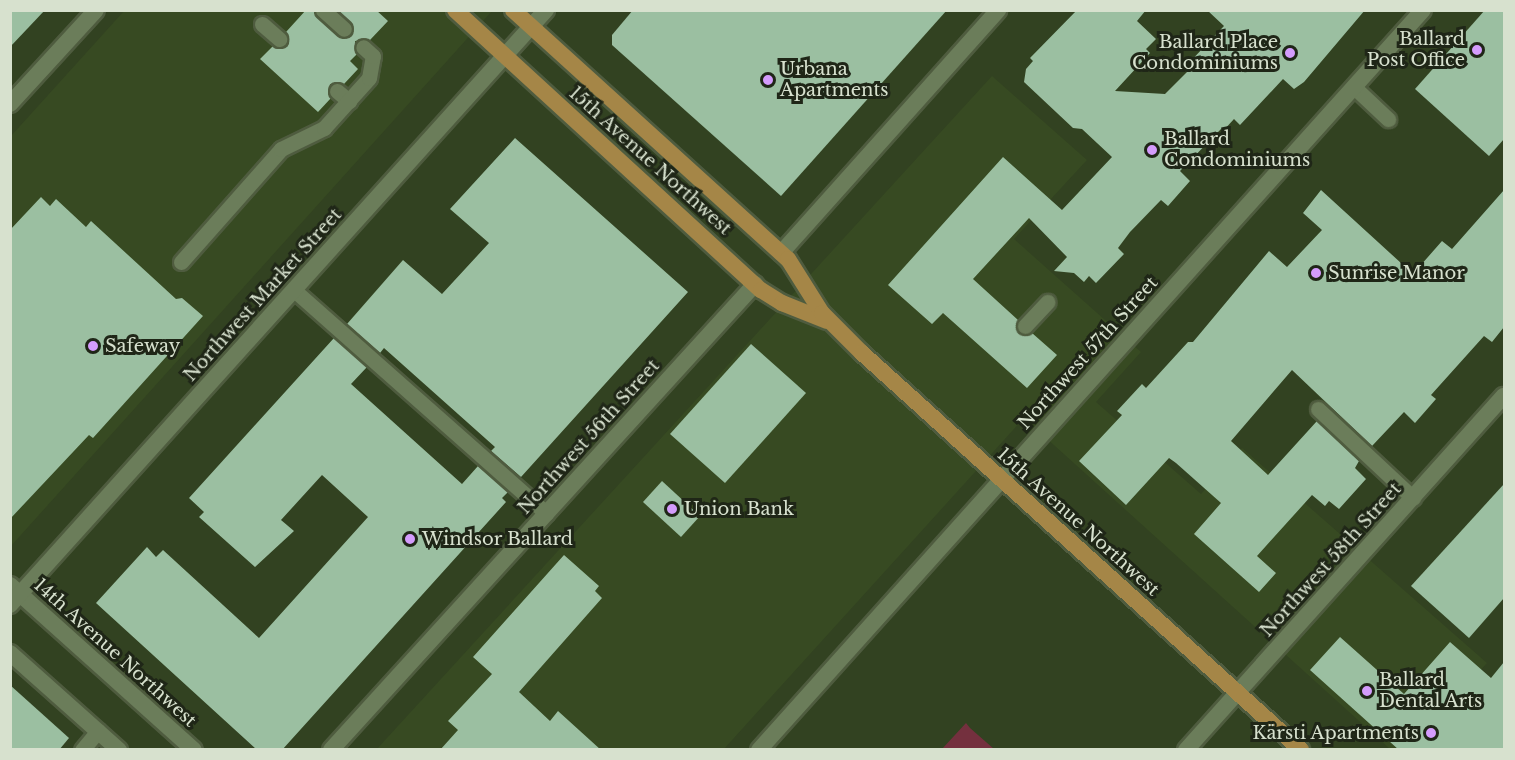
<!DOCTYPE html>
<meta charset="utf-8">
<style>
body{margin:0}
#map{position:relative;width:1515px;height:760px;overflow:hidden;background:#324221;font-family:"Libre Baskerville",serif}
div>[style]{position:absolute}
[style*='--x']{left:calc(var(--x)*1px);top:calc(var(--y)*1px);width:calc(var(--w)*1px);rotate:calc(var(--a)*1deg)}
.built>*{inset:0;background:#374a22}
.green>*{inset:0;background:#74303e}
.building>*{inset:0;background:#9bbfa1}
.roads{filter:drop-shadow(2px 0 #4f5c3f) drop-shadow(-2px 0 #4f5c3f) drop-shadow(0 2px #4f5c3f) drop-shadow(0 -2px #4f5c3f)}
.service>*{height:15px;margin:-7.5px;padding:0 7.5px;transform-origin:7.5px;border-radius:7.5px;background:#6b7d5a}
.minor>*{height:16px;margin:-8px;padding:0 8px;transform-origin:8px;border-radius:8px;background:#6b7d5a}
.secondary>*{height:16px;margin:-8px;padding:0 8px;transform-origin:8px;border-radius:8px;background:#6b7d5a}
.primary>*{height:16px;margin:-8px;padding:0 8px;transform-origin:8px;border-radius:8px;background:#a58647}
.dots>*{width:16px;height:16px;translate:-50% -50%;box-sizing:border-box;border:3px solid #1f2617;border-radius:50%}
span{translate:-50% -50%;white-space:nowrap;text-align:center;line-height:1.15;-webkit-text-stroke:6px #1f2617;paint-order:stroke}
.poi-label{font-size:18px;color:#d7e1ce}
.right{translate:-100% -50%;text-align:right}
.left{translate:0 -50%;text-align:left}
.street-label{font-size:18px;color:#d7e1ce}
.frame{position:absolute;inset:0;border:12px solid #d7e1ce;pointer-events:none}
</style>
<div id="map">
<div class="built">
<i style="clip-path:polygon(124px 11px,492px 11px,11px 546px,11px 136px)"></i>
<i style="clip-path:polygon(992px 76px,1087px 160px,1014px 239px,1141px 352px,1096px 402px,1201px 494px,1242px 448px,1487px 663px,1409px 749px,1390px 749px,1024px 418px,724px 749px,376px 750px)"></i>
</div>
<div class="green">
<i style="clip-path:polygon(966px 723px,970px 728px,994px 749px,942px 749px)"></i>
</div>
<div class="building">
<i style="clip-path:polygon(10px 10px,45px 10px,10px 47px)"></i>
<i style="clip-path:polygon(306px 10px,314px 10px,343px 39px,352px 35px,353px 27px,338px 10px,376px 10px,388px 21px,370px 40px,355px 41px,357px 54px,350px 61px,358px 69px,344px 84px,330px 84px,331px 98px,318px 112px,260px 59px,273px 46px,286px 46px,286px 32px)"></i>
<i style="clip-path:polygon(633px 10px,947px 10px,781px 196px,612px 45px,612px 35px)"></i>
<i style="clip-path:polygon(1077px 10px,1146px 10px,1137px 21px,1156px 39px,1146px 49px,1150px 53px,1115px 91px,1165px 94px,1189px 70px,1185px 67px,1224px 26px,1207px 10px,1365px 10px,1304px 82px,1294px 89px,1283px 79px,1240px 125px,1234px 119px,1223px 131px,1221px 129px,1180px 171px,1190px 181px,1168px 206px,1161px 200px,1130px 232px,1118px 248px,1124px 254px,1096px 283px,1089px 276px,1084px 282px,1074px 273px,1054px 271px,1067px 257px,1029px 218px,973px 279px,1018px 320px,1019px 334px,1032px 333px,1057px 355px,1027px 388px,943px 313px,932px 324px,888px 285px,1003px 157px,1062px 210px,1112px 157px,1082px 129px,1073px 128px,1024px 82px,1026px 69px,1033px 61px,1030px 58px)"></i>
<i style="clip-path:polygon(1485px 10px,1504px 10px,1504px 139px,1489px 156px,1415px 89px)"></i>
<i style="clip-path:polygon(515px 138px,688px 292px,521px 477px,491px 451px,495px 447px,384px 348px,380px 353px,347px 324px,403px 260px,442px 294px,489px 243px,450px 209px)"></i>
<i style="clip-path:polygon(1321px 190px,1413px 274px,1442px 241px,1452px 249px,1504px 190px,1504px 327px,1492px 342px,1484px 336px,1431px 395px,1436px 399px,1415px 423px,1404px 412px,1372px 446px,1292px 370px,1231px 441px,1268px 475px,1317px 421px,1359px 461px,1355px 468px,1366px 479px,1339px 509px,1329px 501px,1325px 506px,1312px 495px,1257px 556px,1276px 573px,1259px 592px,1194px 534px,1221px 503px,1176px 463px,1169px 458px,1126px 505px,1079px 461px,1122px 415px,1117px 411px,1142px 384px,1146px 388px,1188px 342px,1193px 342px,1269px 251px,1287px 267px,1322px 230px,1303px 213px)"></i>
<i style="clip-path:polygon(41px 197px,50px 206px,56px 199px,86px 227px,91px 221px,176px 299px,182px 298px,203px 316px,93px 438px,89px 435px,10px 519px,10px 230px)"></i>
<i style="clip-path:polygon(334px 338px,367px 367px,351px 384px,462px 484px,478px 466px,508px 492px,502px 498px,506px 502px,282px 750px,257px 750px,96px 603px,147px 547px,156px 557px,163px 550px,259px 638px,368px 517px,322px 475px,281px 520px,294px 531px,255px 567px,199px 517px,204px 512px,189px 498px)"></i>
<i style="clip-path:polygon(751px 344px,806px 393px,725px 483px,670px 434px)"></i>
<i style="clip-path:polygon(662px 481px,700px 516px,681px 537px,643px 502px)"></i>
<i style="clip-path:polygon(1504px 484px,1504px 598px,1469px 638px,1411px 586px)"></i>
<i style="clip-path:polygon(564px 555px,599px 586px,595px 591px,602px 598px,519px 692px,550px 721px,558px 711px,601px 750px,440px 750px,458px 730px,448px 721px,492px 674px,473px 657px)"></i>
<i style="clip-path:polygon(1340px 637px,1404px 694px,1450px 642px,1491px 678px,1504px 662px,1504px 750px,1399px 750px,1310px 670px)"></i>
<i style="clip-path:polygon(10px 685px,69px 738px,59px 750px,10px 750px)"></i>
</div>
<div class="roads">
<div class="service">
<i style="--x:323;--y:10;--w:28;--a:42"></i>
<i style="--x:262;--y:24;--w:23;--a:41"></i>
<i style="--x:1354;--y:87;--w:47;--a:43.3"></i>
<i style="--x:337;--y:91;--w:16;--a:40"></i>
<i style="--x:181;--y:262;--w:151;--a:-48.5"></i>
<i style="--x:281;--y:149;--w:48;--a:-26"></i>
<i style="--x:324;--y:128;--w:67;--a:-48"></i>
<i style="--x:369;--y:78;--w:22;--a:-80"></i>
<i style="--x:373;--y:56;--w:13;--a:-138"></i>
<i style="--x:294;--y:290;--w:337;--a:41.5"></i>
<i style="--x:1025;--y:326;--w:33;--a:-47"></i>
<i style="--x:1318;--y:409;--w:130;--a:43.1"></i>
<i style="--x:82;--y:750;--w:25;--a:-50"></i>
</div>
<div class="minor">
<i style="--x:10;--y:104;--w:127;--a:-47.5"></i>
<i style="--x:781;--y:253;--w:326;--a:-48.2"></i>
<i style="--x:10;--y:585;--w:247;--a:41.9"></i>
<i style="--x:10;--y:653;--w:146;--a:41.7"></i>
<i style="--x:331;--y:750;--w:630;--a:-47.7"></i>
<i style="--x:759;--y:750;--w:994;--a:-48.1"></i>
<i style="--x:1186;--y:750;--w:476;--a:-48.1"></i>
</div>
<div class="secondary">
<i style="--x:10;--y:605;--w:801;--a:-47.99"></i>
</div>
<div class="primary">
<i style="--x:455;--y:10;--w:415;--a:42.5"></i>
<i style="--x:761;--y:290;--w:25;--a:32"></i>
<i style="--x:782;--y:303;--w:48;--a:21.8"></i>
<i style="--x:513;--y:10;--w:371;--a:42.2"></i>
<i style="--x:788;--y:259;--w:64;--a:57.8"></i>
<i style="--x:822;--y:313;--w:57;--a:45"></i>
<i style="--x:862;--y:353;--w:592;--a:42.12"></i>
</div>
</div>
<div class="dots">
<i style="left:1477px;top:50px;background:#d49cfc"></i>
<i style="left:1290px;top:53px;background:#d49cfc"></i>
<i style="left:768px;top:80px;background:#d49cfc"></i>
<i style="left:1152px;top:150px;background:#d49cfc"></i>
<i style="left:1316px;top:273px;background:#d49cfc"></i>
<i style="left:93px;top:346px;background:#d49cfc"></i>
<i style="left:672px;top:509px;background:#d49cfc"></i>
<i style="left:410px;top:539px;background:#d49cfc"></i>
<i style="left:1367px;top:691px;background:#d49cfc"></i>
<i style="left:1431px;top:733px;background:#d49cfc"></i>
</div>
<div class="poi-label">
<span class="right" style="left:1465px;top:50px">Ballard<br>Post Office</span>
<span class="right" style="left:1278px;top:53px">Ballard Place<br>Condominiums</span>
<span class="left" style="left:780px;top:80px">Urbana<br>Apartments</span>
<span class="left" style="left:1164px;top:150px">Ballard<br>Condominiums</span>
<span class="left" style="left:1328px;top:273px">Sunrise Manor</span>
<span class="left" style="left:105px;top:346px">Safeway</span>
<span class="left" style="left:684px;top:509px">Union Bank</span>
<span class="left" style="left:422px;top:539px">Windsor Ballard</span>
<span class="left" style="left:1379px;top:691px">Ballard<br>Dental Arts</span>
<span class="right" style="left:1419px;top:733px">Kärsti Apartments</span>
</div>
<div class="street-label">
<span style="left:650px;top:161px;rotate:42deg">15th Avenue Northwest</span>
<span style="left:263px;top:295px;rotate:-48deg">Northwest Market Street</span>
<span style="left:1088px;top:353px;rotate:-48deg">Northwest 57th Street</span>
<span style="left:589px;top:437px;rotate:-48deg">Northwest 56th Street</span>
<span style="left:1078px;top:522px;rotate:42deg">15th Avenue Northwest</span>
<span style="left:1331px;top:560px;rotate:-48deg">Northwest 58th Street</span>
<span style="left:115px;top:653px;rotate:42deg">14th Avenue Northwest</span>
</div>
<div class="frame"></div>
</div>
